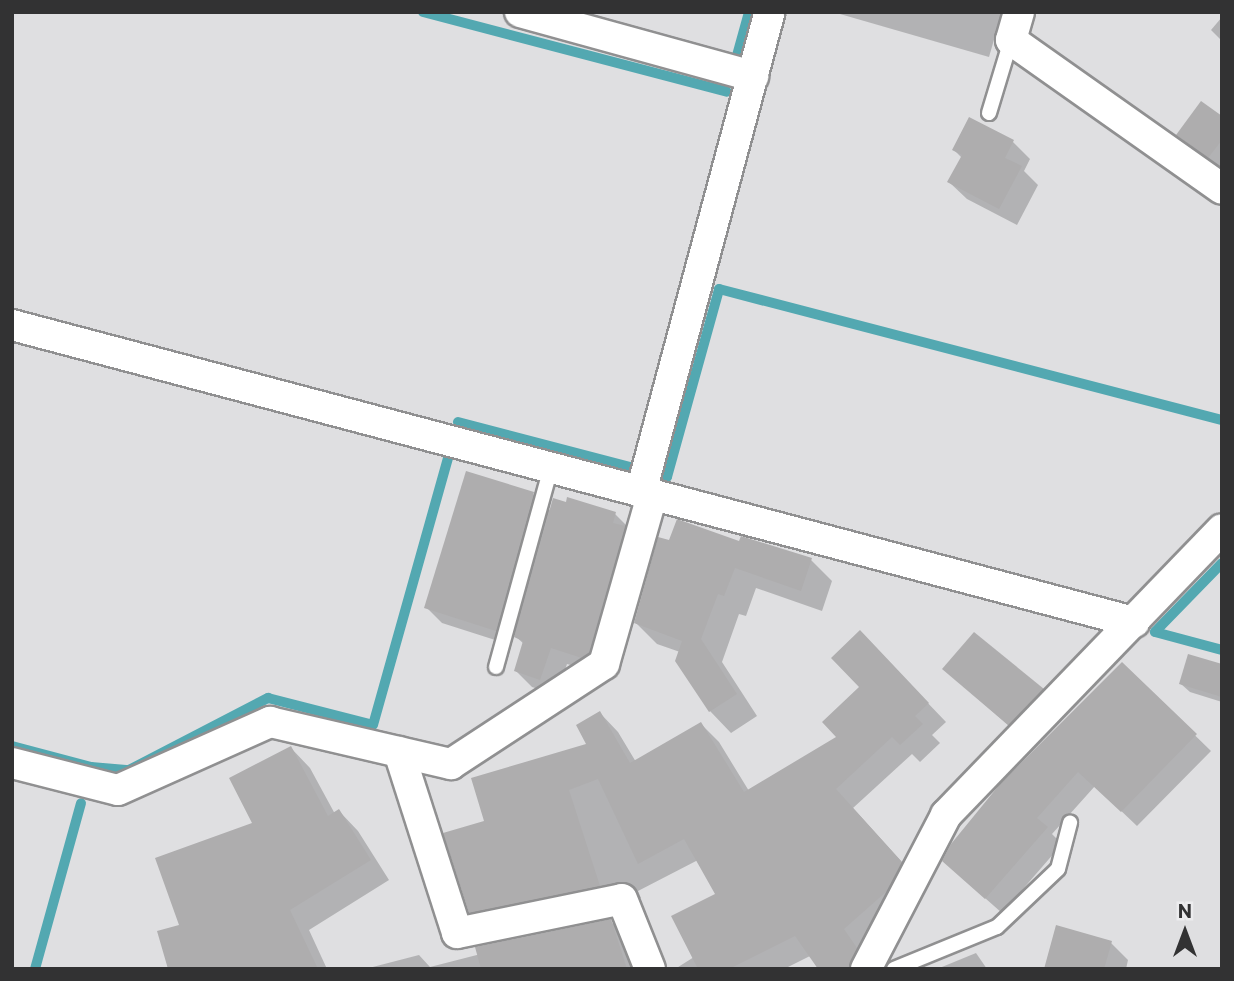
<!DOCTYPE html>
<style>
body{margin:0}
#map{position:relative;width:1234px;height:981px;overflow:hidden;background:#dfdfe1;font-family:Commissioner,sans-serif}
div>[style]{position:absolute}
[style*='--x']{left:calc(var(--x)*1px);top:calc(var(--y)*1px);width:calc(var(--w)*1px);rotate:calc(var(--a)*1deg)}
.shadow>*{inset:0;background:#0003}
.stream>*{height:10px;margin:-5px;padding:0 5px;transform-origin:5px;border-radius:5px;background:#53a8b1}
.building>*{inset:0;background:#aeadae}
.roads{filter:drop-shadow(2px 0 #909091) drop-shadow(-2px 0 #909091) drop-shadow(0 2px #909091) drop-shadow(0 -2px #909091)}
.lane>*{height:14px;margin:-7px;padding:0 7px;transform-origin:7px;border-radius:7px;background:#fff}
.street>*{height:30px;margin:-15px;padding:0 15px;transform-origin:15px;border-radius:15px;background:#fff}
span{translate:-50% -50%;white-space:nowrap;text-align:center;line-height:1.15;-webkit-text-stroke:7px #ececee;paint-order:stroke}
.frame{position:absolute;inset:0;border:14px solid #323233;pointer-events:none}
.north{position:absolute;left:1150px;top:897px;width:70px;height:70px;-webkit-text-stroke:5px #ececee;paint-order:stroke;rotate:0deg;font-size:19px;font-weight:700;line-height:28px;text-align:center;color:#323233}
.north::after{content:'';display:block;margin:auto;width:24px;height:32px;background:#323233;clip-path:polygon(50% 0,100% 100%,50% 72%,0 100%)}
</style>
<div id="map">
<div class="shadow">
<i style="clip-path:polygon(833px 12px,1002px 12px,989px 57px)"></i>
<i style="clip-path:polygon(1222px 17px,1222px 41px,1211px 30px)"></i>
<i style="clip-path:polygon(1222px 118px,1222px 171px,1178px 135px)"></i>
<i style="clip-path:polygon(1013px 142px,1030px 159px,1024px 171px,1038px 185px,1017px 225px,967px 199px,949px 182px,962px 158px,954px 150px)"></i>
<i style="clip-path:polygon(533px 494px,551px 511px,615px 514px,632px 531px,599px 673px,567px 664px,557px 695px,532px 687px,516px 671px,524px 644px,514px 635px,511px 645px,442px 623px,426px 607px)"></i>
<i style="clip-path:polygon(670px 543px,740px 544px,811px 560px,832px 581px,822px 611px,756px 588px,746px 616px,739px 614px,722px 662px,757px 716px,731px 733px,710px 711px,677px 660px,680px 652px,657px 644px,636px 623px)"></i>
<i style="clip-path:polygon(878px 651px,946px 722px,932px 735px,940px 743px,920px 762px,912px 754px,853px 808px,919px 881px,874px 969px,820px 969px,810px 956px,784px 969px,675px 969px,694px 957px,717px 895px,698px 860px,638px 891px,641px 898px,489px 930px,470px 912px,486px 822px,588px 745px,600px 713px,618px 732px,636px 762px,701px 724px,719px 742px,749px 791px,839px 737px)"></i>
<i style="clip-path:polygon(1122px 664px,1211px 751px,1137px 826px,1095px 786px,1052px 834px,1062px 844px,1002px 913px,960px 876px)"></i>
<i style="clip-path:polygon(1222px 666px,1222px 702px,1190px 692px,1181px 684px)"></i>
<i style="clip-path:polygon(944px 669px,1043px 690px,1058px 705px,1025px 740px)"></i>
<i style="clip-path:polygon(291px 748px,310px 768px,335px 814px,339px 811px,358px 831px,389px 880px,309px 930px,327px 969px,279px 969px,181px 926px,255px 824px)"></i>
<i style="clip-path:polygon(610px 921px,632px 942px,640px 969px,365px 969px,419px 955px,430px 967px)"></i>
<i style="clip-path:polygon(1111px 943px,1128px 960px,1126px 969px,1046px 969px)"></i>
<i style="clip-path:polygon(976px 953px,987px 969px,937px 969px)"></i>
</div>
<div class="stream">
<i style="--x:423;--y:12;--w:314;--a:14.7"></i>
<i style="--x:736;--y:59;--w:49;--a:-74.5"></i>
<i style="--x:458;--y:422;--w:181;--a:14.7"></i>
<i style="--x:663;--y:476;--w:4;--a:14"></i>
<i style="--x:667;--y:477;--w:195;--a:-74.5"></i>
<i style="--x:719;--y:289;--w:520;--a:14.6"></i>
<i style="--x:1222;--y:563;--w:96;--a:134.2"></i>
<i style="--x:1155;--y:632;--w:69;--a:15"></i>
<i style="--x:12;--y:746;--w:82;--a:14.9"></i>
<i style="--x:91;--y:767;--w:38;--a:5"></i>
<i style="--x:129;--y:770;--w:157;--a:-27.4"></i>
<i style="--x:268;--y:698;--w:108;--a:14.4"></i>
<i style="--x:373;--y:725;--w:280;--a:-74.3"></i>
<i style="--x:35;--y:969;--w:172;--a:-74.5"></i>
</div>
<div class="building">
<i style="clip-path:polygon(1201px 101px,1222px 116px,1222px 140px,1208px 158px,1176px 135px)"></i>
<i style="clip-path:polygon(969px 117px,1014px 140px,1005px 158px,1022px 166px,999px 209px,947px 182px,962px 155px,952px 150px)"></i>
<i style="clip-path:polygon(466px 471px,534px 492px,496px 631px,424px 608px)"></i>
<i style="clip-path:polygon(567px 497px,616px 512px,613px 523px,625px 526px,589px 653px,582px 658px,551px 648px,540px 680px,514px 671px,523px 641px,514px 637px,553px 498px,566px 502px)"></i>
<i style="clip-path:polygon(677px 519px,739px 541px,741px 536px,812px 558px,801px 591px,735px 568px,724px 596px,718px 594px,701px 639px,737px 694px,709px 712px,675px 661px,682px 641px,634px 623px,658px 537px,669px 540px)"></i>
<i style="clip-path:polygon(860px 630px,929px 703px,915px 716px,923px 724px,900px 745px,892px 737px,836px 789px,902px 862px,887px 891px,844px 929px,857px 948px,849px 969px,818px 969px,795px 936px,729px 969px,698px 969px,671px 916px,715px 894px,684px 839px,638px 864px,598px 779px,569px 790px,600px 886px,469px 913px,443px 833px,484px 821px,471px 778px,586px 744px,576px 725px,600px 711px,630px 763px,701px 722px,744px 792px,836px 737px,822px 722px,859px 687px,831px 658px)"></i>
<i style="clip-path:polygon(974px 632px,1044px 689px,1008px 725px,942px 669px)"></i>
<i style="clip-path:polygon(1188px 654px,1222px 664px,1222px 697px,1179px 684px)"></i>
<i style="clip-path:polygon(1122px 662px,1197px 734px,1121px 812px,1078px 772px,1037px 818px,1048px 827px,985px 899px,942px 861px,951px 844px,1000px 784px)"></i>
<i style="clip-path:polygon(291px 746px,328px 816px,339px 809px,371px 860px,290px 910px,318px 969px,168px 969px,157px 931px,179px 925px,155px 858px,252px 823px,229px 778px)"></i>
<i style="clip-path:polygon(611px 919px,627px 969px,481px 969px,475px 947px)"></i>
<i style="clip-path:polygon(1056px 925px,1112px 941px,1104px 969px,1044px 969px)"></i>
</div>
<div class="roads">
<div class="lane">
<i style="--x:989;--y:113;--w:76;--a:-73.2"></i>
<i style="--x:496;--y:667;--w:206;--a:-74.6"></i>
<i style="--x:894;--y:969;--w:111;--a:-22.2"></i>
<i style="--x:997;--y:927;--w:84;--a:-43.6"></i>
<i style="--x:1058;--y:869;--w:48;--a:-75.4"></i>
</div>
<div class="street">
<i style="--x:520;--y:12;--w:242;--a:15.4"></i>
<i style="--x:1019;--y:12;--w:29;--a:106"></i>
<i style="--x:1011;--y:40;--w:258;--a:35.2"></i>
<i style="--x:12;--y:325;--w:1161;--a:14.83"></i>
<i style="--x:641;--y:492;--w:497;--a:-75"></i>
<i style="--x:399;--y:752;--w:190;--a:72.2"></i>
<i style="--x:457;--y:933;--w:168;--a:-11.6"></i>
<i style="--x:622;--y:899;--w:75;--a:68.2"></i>
<i style="--x:12;--y:763;--w:109;--a:14.3"></i>
<i style="--x:118;--y:790;--w:167;--a:-24.1"></i>
<i style="--x:270;--y:722;--w:186;--a:13.1"></i>
<i style="--x:451;--y:764;--w:183;--a:-33.2"></i>
<i style="--x:604;--y:664;--w:176;--a:-74.1"></i>
<i style="--x:866;--y:969;--w:174;--a:-62.5"></i>
<i style="--x:946;--y:815;--w:397;--a:-46"></i>
</div>
</div>
<div class="frame"></div>
<div class="north">N</div>
</div>
